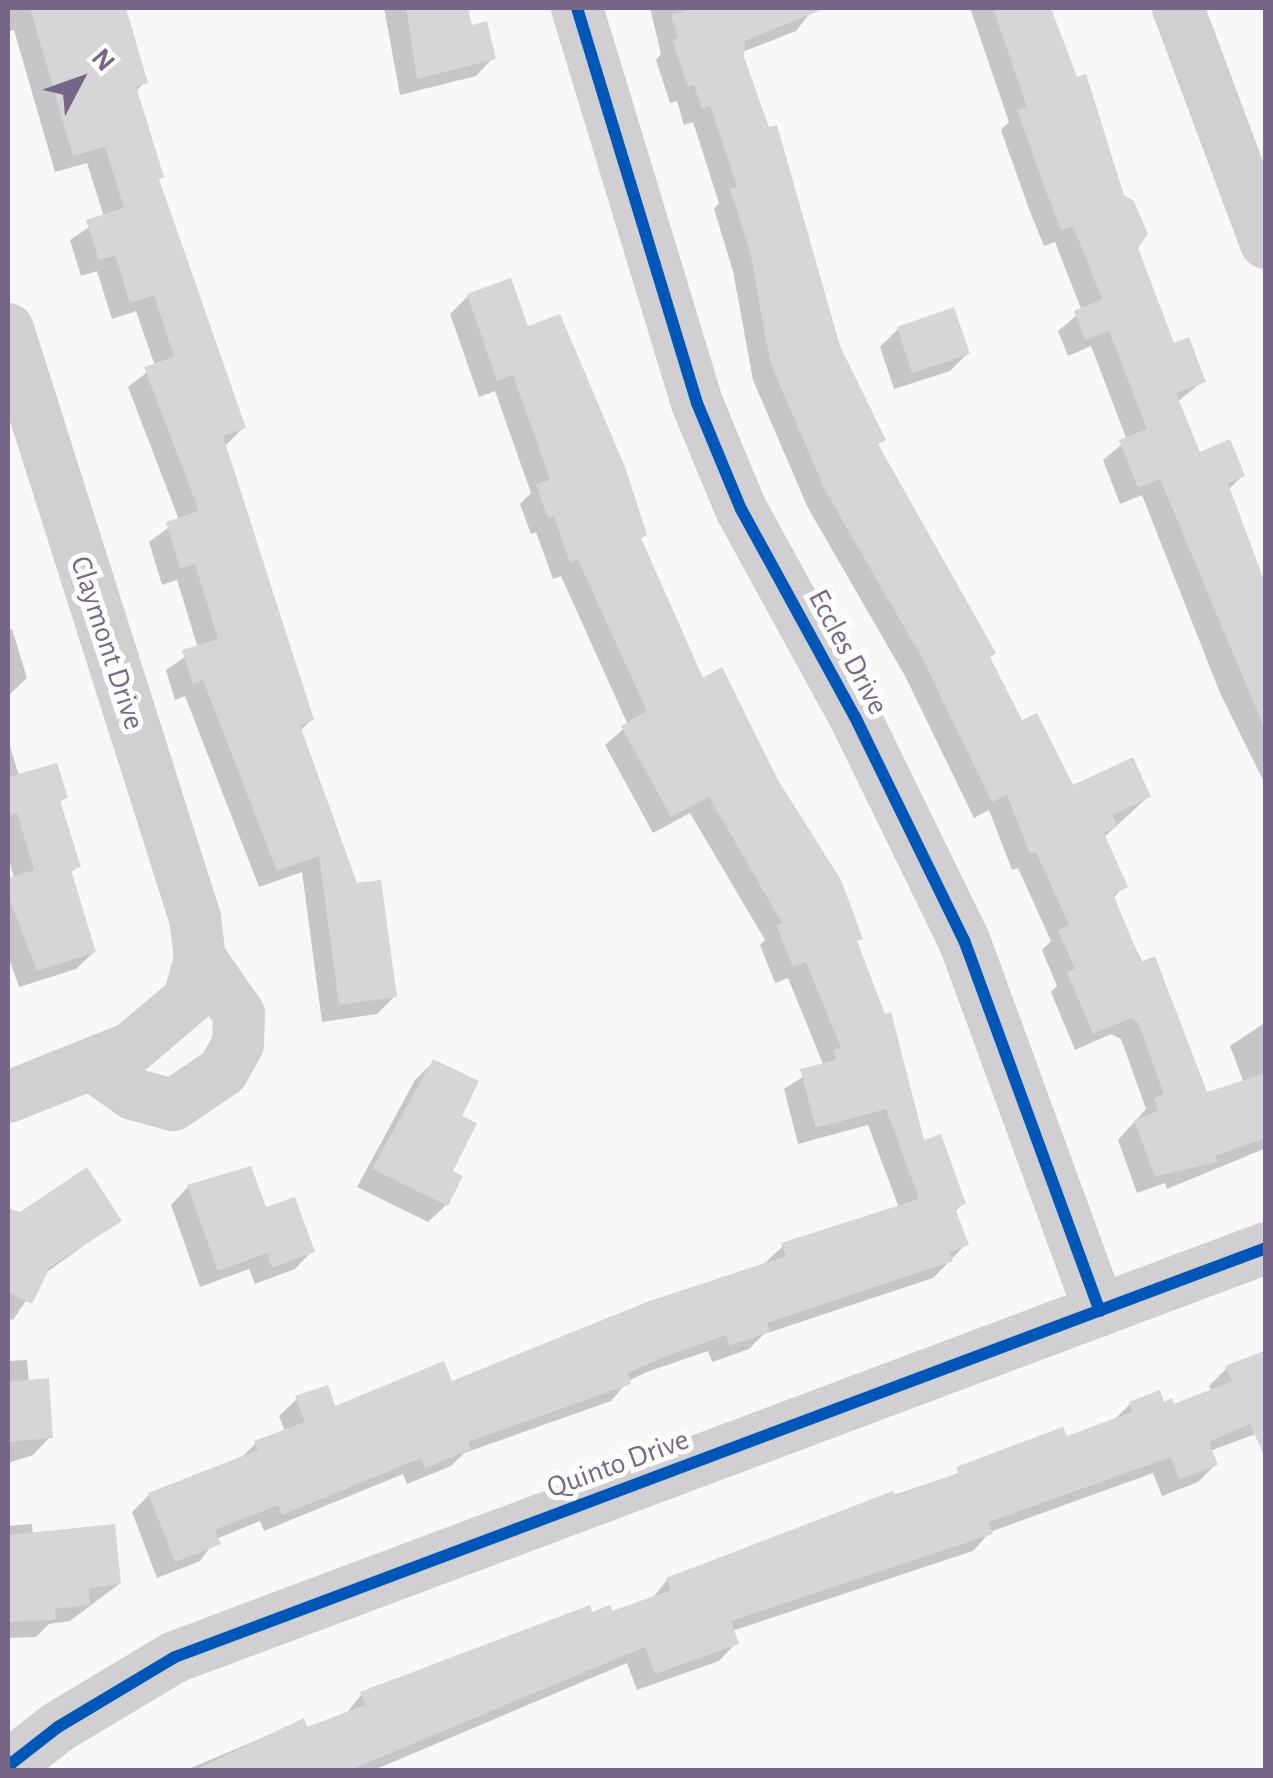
<!DOCTYPE html>
<style>
body{margin:0}
#map{position:relative;width:1273px;height:1778px;overflow:hidden;background:#f7f8f7;font-family:"Alegreya Sans",sans-serif}
div>[style]{position:absolute}
[style*='--x']{left:calc(var(--x)*1px);top:calc(var(--y)*1px);width:calc(var(--w)*1px);rotate:calc(var(--a)*1deg)}
.shadow>*{inset:0;background:#0003}
.building>*{inset:0;background:#d6d5d7}
.minor>*{height:52px;margin:-26px;padding:0 26px;transform-origin:26px;border-radius:26px;background:#d1cfd2}
.cycleway>*{height:12px;margin:-6px;padding:0 6px;transform-origin:6px;border-radius:6px;background:#0057b8}
span{translate:-50% -50%;white-space:nowrap;text-align:center;line-height:1.15;-webkit-text-stroke:10px #fff;paint-order:stroke}
.street-label{font-size:30px;color:#786688}
.frame{position:absolute;inset:0;border:10px solid #786688;pointer-events:none}
.north{position:absolute;left:30px;top:30px;width:100px;height:100px;-webkit-text-stroke:8px #fff;paint-order:stroke;rotate:49deg;font-size:28px;font-weight:700;line-height:40px;text-align:center;color:#786688}
.north::after{content:'';display:block;margin:auto;width:35px;height:45px;background:#786688;clip-path:polygon(50% 0,100% 100%,50% 72%,0 100%)}
</style>
<div id="map">
<div class="shadow">
<i style="clip-path:polygon(8px 8px,123px 8px,145px 82px,135px 92px,161px 177px,157px 181px,243px 428px,224px 447px,311px 720px,300px 731px,394px 997px,377px 1014px,322px 1022px,302px 872px,259px 887px,185px 696px,175px 700px,166px 670px,198px 648px,177px 580px,162px 585px,149px 542px,179px 520px,128px 387px,155px 366px,136px 311px,112px 319px,97px 271px,81px 276px,70px 240px,104px 217px,87px 163px,55px 172px,14px 30px,8px 32px)"></i>
<i style="clip-path:polygon(384px 8px,465px 8px,471px 28px,493px 58px,476px 76px,400px 95px)"></i>
<i style="clip-path:polygon(650px 8px,814px 8px,796px 31px,742px 52px,838px 347px,882px 440px,876px 446px,1021px 723px,1072px 788px,1148px 797px,1103px 838px,1125px 886px,1112px 899px,1206px 1095px,1244px 1083px,1230px 1046px,1266px 1022px,1266px 1148px,1167px 1189px,1165px 1183px,1137px 1193px,1118px 1140px,1146px 1109px,1121px 1039px,1111px 1034px,1075px 1050px,1051px 992px,1057px 986px,1042px 950px,1051px 941px,1018px 868px,1012px 870px,989px 810px,974px 818px,905px 676px,808px 508px,753px 380px,733px 271px,714px 209px,719px 203px,693px 122px,684px 125px,677px 101px,670px 103px,656px 60px,661px 54px)"></i>
<i style="clip-path:polygon(970px 8px,1048px 8px,1173px 346px,1203px 381px,1177px 402px,1198px 455px,1242px 476px,1228px 490px,1266px 587px,1266px 786px,1220px 693px,1142px 495px,1120px 504px,1103px 460px,1127px 440px,1091px 346px,1068px 356px,1058px 331px,1082px 311px,1055px 242px,1044px 246px,1029px 209px,1001px 130px,1009px 122px)"></i>
<i style="clip-path:polygon(468px 296px,526px 329px,639px 540px,702px 681px,860px 938px,855px 943px,922px 1143px,963px 1203px,954px 1213px,966px 1244px,933px 1278px,764px 1334px,749px 1349px,712px 1362px,708px 1351px,647px 1372px,628px 1381px,611px 1401px,464px 1453px,451px 1466px,407px 1484px,403px 1474px,264px 1531px,260px 1521px,216px 1539px,200px 1561px,157px 1578px,132px 1512px,149px 1495px,240px 1459px,256px 1443px,285px 1432px,279px 1416px,297px 1399px,334px 1409px,450px 1384px,765px 1263px,783px 1246px,899px 1208px,868px 1125px,798px 1144px,784px 1089px,823px 1064px,788px 978px,775px 983px,760px 945px,765px 940px,690px 813px,653px 833px,605px 745px,628px 725px,561px 576px,553px 579px,536px 532px,531px 534px,520px 504px,531px 493px,495px 391px,479px 397px,450px 314px)"></i>
<i style="clip-path:polygon(898px 329px,967px 354px,950px 371px,894px 389px,880px 347px)"></i>
<i style="clip-path:polygon(12px 629px,27px 678px,8px 696px,8px 630px)"></i>
<i style="clip-path:polygon(8px 739px,19px 776px,65px 797px,58px 804px,78px 866px,69px 874px,94px 952px,76px 969px,19px 987px,8px 956px,8px 881px,14px 878px,8px 856px)"></i>
<i style="clip-path:polygon(433px 1062px,458px 1117px,446px 1205px,428px 1222px,357px 1187px,415px 1080px)"></i>
<i style="clip-path:polygon(188px 1187px,265px 1210px,312px 1251px,295px 1269px,255px 1284px,249px 1269px,200px 1287px,171px 1205px)"></i>
<i style="clip-path:polygon(11px 1212px,119px 1220px,43px 1275px,13px 1320px,8px 1318px)"></i>
<i style="clip-path:polygon(27px 1360px,29px 1383px,50px 1437px,33px 1455px,8px 1463px,8px 1361px)"></i>
<i style="clip-path:polygon(1227px 1368px,1266px 1430px,1210px 1451px,1215px 1465px,1198px 1482px,1162px 1496px,1153px 1473px,990px 1532px,973px 1551px,732px 1631px,736px 1643px,719px 1661px,637px 1690px,627px 1663px,374px 1770px,186px 1770px,302px 1721px,306px 1730px,345px 1715px,361px 1695px,651px 1600px,667px 1580px,826px 1518px,1112px 1422px,1130px 1404px,1173px 1407px,1212px 1392px,1209px 1386px)"></i>
<i style="clip-path:polygon(32px 1524px,33px 1535px,119px 1584px,70px 1621px,49px 1624px,36px 1637px,8px 1638px,8px 1526px)"></i>
</div>
<div class="building">
<i style="clip-path:polygon(30px 8px,126px 8px,148px 83px,136px 86px,164px 177px,159px 179px,246px 428px,223px 436px,314px 720px,300px 725px,357px 883px,381px 880px,397px 997px,339px 1005px,319px 856px,277px 871px,203px 680px,193px 684px,182px 650px,218px 639px,195px 564px,180px 569px,166px 522px,199px 511px,144px 367px,174px 357px,154px 295px,130px 303px,115px 255px,99px 260px,86px 220px,124px 208px,105px 147px,73px 156px)"></i>
<i style="clip-path:polygon(406px 8px,468px 8px,472px 25px,487px 21px,496px 59px,417px 79px)"></i>
<i style="clip-path:polygon(695px 8px,826px 8px,745px 41px,744px 57px,769px 127px,777px 125px,840px 346px,886px 440px,878px 444px,996px 653px,990px 657px,1022px 720px,1037px 713px,1073px 785px,1133px 757px,1151px 797px,1113px 815px,1118px 826px,1104px 833px,1128px 887px,1113px 894px,1141px 962px,1155px 956px,1207px 1092px,1266px 1073px,1266px 1138px,1215px 1156px,1217px 1162px,1155px 1177px,1134px 1120px,1158px 1111px,1154px 1098px,1164px 1094px,1138px 1022px,1131px 1018px,1093px 1034px,1067px 972px,1075px 969px,1058px 930px,1069px 925px,1036px 852px,1030px 854px,1007px 795px,992px 802px,922px 658px,825px 490px,770px 362px,750px 252px,730px 189px,737px 187px,710px 106px,702px 109px,694px 85px,688px 87px,672px 40px,678px 38px,671px 15px)"></i>
<i style="clip-path:polygon(993px 8px,1051px 8px,1077px 77px,1086px 74px,1124px 195px,1134px 201px,1148px 234px,1138px 248px,1174px 343px,1189px 337px,1206px 382px,1176px 393px,1200px 452px,1230px 439px,1245px 476px,1228px 483px,1266px 586px,1266px 732px,1160px 479px,1138px 488px,1119px 440px,1147px 429px,1109px 331px,1085px 340px,1074px 311px,1102px 299px,1073px 226px,1061px 230px,1046px 191px,1017px 110px,1027px 107px)"></i>
<i style="clip-path:polygon(511px 278px,528px 326px,560px 314px,625px 467px,647px 535px,641px 538px,703px 678px,722px 667px,778px 780px,841px 880px,863px 939px,857px 941px,885px 1014px,891px 1012px,924px 1140px,941px 1134px,966px 1204px,955px 1208px,969px 1245px,949px 1252px,953px 1261px,767px 1323px,770px 1332px,729px 1346px,726px 1335px,667px 1356px,628px 1373px,631px 1384px,468px 1442px,471px 1449px,425px 1468px,421px 1458px,282px 1515px,278px 1505px,215px 1530px,221px 1544px,175px 1562px,148px 1493px,258px 1450px,254px 1441px,305px 1422px,295px 1396px,328px 1385px,335px 1406px,444px 1361px,452px 1381px,647px 1302px,786px 1256px,781px 1243px,919px 1199px,886px 1109px,816px 1128px,800px 1069px,836px 1060px,833px 1050px,841px 1048px,806px 962px,793px 967px,776px 925px,782px 923px,709px 797px,671px 817px,621px 726px,647px 711px,578px 560px,570px 563px,554px 516px,548px 518px,536px 484px,550px 480px,513px 375px,497px 381px,467px 294px)"></i>
<i style="clip-path:polygon(954px 307px,970px 354px,912px 373px,897px 327px)"></i>
<i style="clip-path:polygon(57px 763px,68px 798px,60px 800px,81px 867px,71px 870px,96px 952px,37px 971px,8px 895px,8px 878px,34px 870px,17px 813px,8px 816px,8px 777px)"></i>
<i style="clip-path:polygon(433px 1059px,479px 1081px,462px 1116px,477px 1123px,453px 1171px,463px 1176px,448px 1206px,372px 1169px)"></i>
<i style="clip-path:polygon(251px 1166px,266px 1207px,295px 1197px,315px 1252px,272px 1268px,267px 1253px,218px 1271px,187px 1185px)"></i>
<i style="clip-path:polygon(87px 1167px,122px 1221px,50px 1267px,32px 1304px,8px 1292px,8px 1208px,20px 1212px)"></i>
<i style="clip-path:polygon(1266px 1350px,1266px 1460px,1250px 1424px,1209px 1442px,1218px 1465px,1179px 1480px,1171px 1457px,989px 1522px,993px 1534px,731px 1621px,739px 1644px,655px 1674px,645px 1647px,350px 1770px,195px 1770px,304px 1718px,307px 1727px,365px 1705px,360px 1692px,590px 1605px,592px 1612px,610px 1605px,612px 1611px,671px 1590px,666px 1578px,893px 1491px,896px 1496px,958px 1473px,956px 1467px,1063px 1427px,1067px 1436px,1132px 1412px,1129px 1402px,1160px 1390px,1164px 1402px,1172px 1398px,1174px 1404px,1232px 1381px,1225px 1366px)"></i>
<i style="clip-path:polygon(49px 1378px,53px 1438px,8px 1442px,8px 1382px)"></i>
<i style="clip-path:polygon(115px 1524px,121px 1584px,89px 1588px,90px 1605px,55px 1609px,56px 1620px,9px 1622px,8px 1535px)"></i>
</div>
<div class="minor">
<i style="--x:577;--y:8;--w:413;--a:73.1"></i>
<i style="--x:697;--y:403;--w:115;--a:67.5"></i>
<i style="--x:741;--y:509;--w:237;--a:61.3"></i>
<i style="--x:855;--y:717;--w:248;--a:64"></i>
<i style="--x:964;--y:940;--w:395;--a:69.9"></i>
<i style="--x:1178;--y:8;--w:251;--a:69.5"></i>
<i style="--x:8;--y:329;--w:618;--a:72.39"></i>
<i style="--x:195;--y:918;--w:40;--a:82.9"></i>
<i style="--x:200;--y:958;--w:42;--a:105"></i>
<i style="--x:189;--y:999;--w:76;--a:139.8"></i>
<i style="--x:131;--y:1048;--w:132;--a:158.3"></i>
<i style="--x:95;--y:1067;--w:47;--a:35.4"></i>
<i style="--x:133;--y:1094;--w:41;--a:15.4"></i>
<i style="--x:173;--y:1105;--w:60;--a:-34.2"></i>
<i style="--x:223;--y:1071;--w:31;--a:-61"></i>
<i style="--x:238;--y:1044;--w:30;--a:-88"></i>
<i style="--x:239;--y:1014;--w:68;--a:-124.9"></i>
<i style="--x:8;--y:1766;--w:63;--a:-38"></i>
<i style="--x:58;--y:1727;--w:136;--a:-30.9"></i>
<i style="--x:175;--y:1657;--w:1165;--a:-20.55"></i>
</div>
<div class="cycleway">
<i style="--x:577;--y:8;--w:413;--a:73.1"></i>
<i style="--x:697;--y:403;--w:115;--a:67.5"></i>
<i style="--x:741;--y:509;--w:237;--a:61.3"></i>
<i style="--x:855;--y:717;--w:248;--a:64"></i>
<i style="--x:964;--y:940;--w:395;--a:69.9"></i>
<i style="--x:8;--y:1766;--w:63;--a:-38"></i>
<i style="--x:58;--y:1727;--w:136;--a:-30.9"></i>
<i style="--x:175;--y:1657;--w:1165;--a:-20.55"></i>
</div>
<div class="street-label">
<span style="left:107px;top:643px;rotate:72deg">Claymont Drive</span>
<span style="left:848px;top:652px;rotate:62deg">Eccles Drive</span>
<span style="left:618px;top:1464px;rotate:-20deg">Quinto Drive</span>
</div>
<div class="frame"></div>
<div class="north">N</div>
</div>
